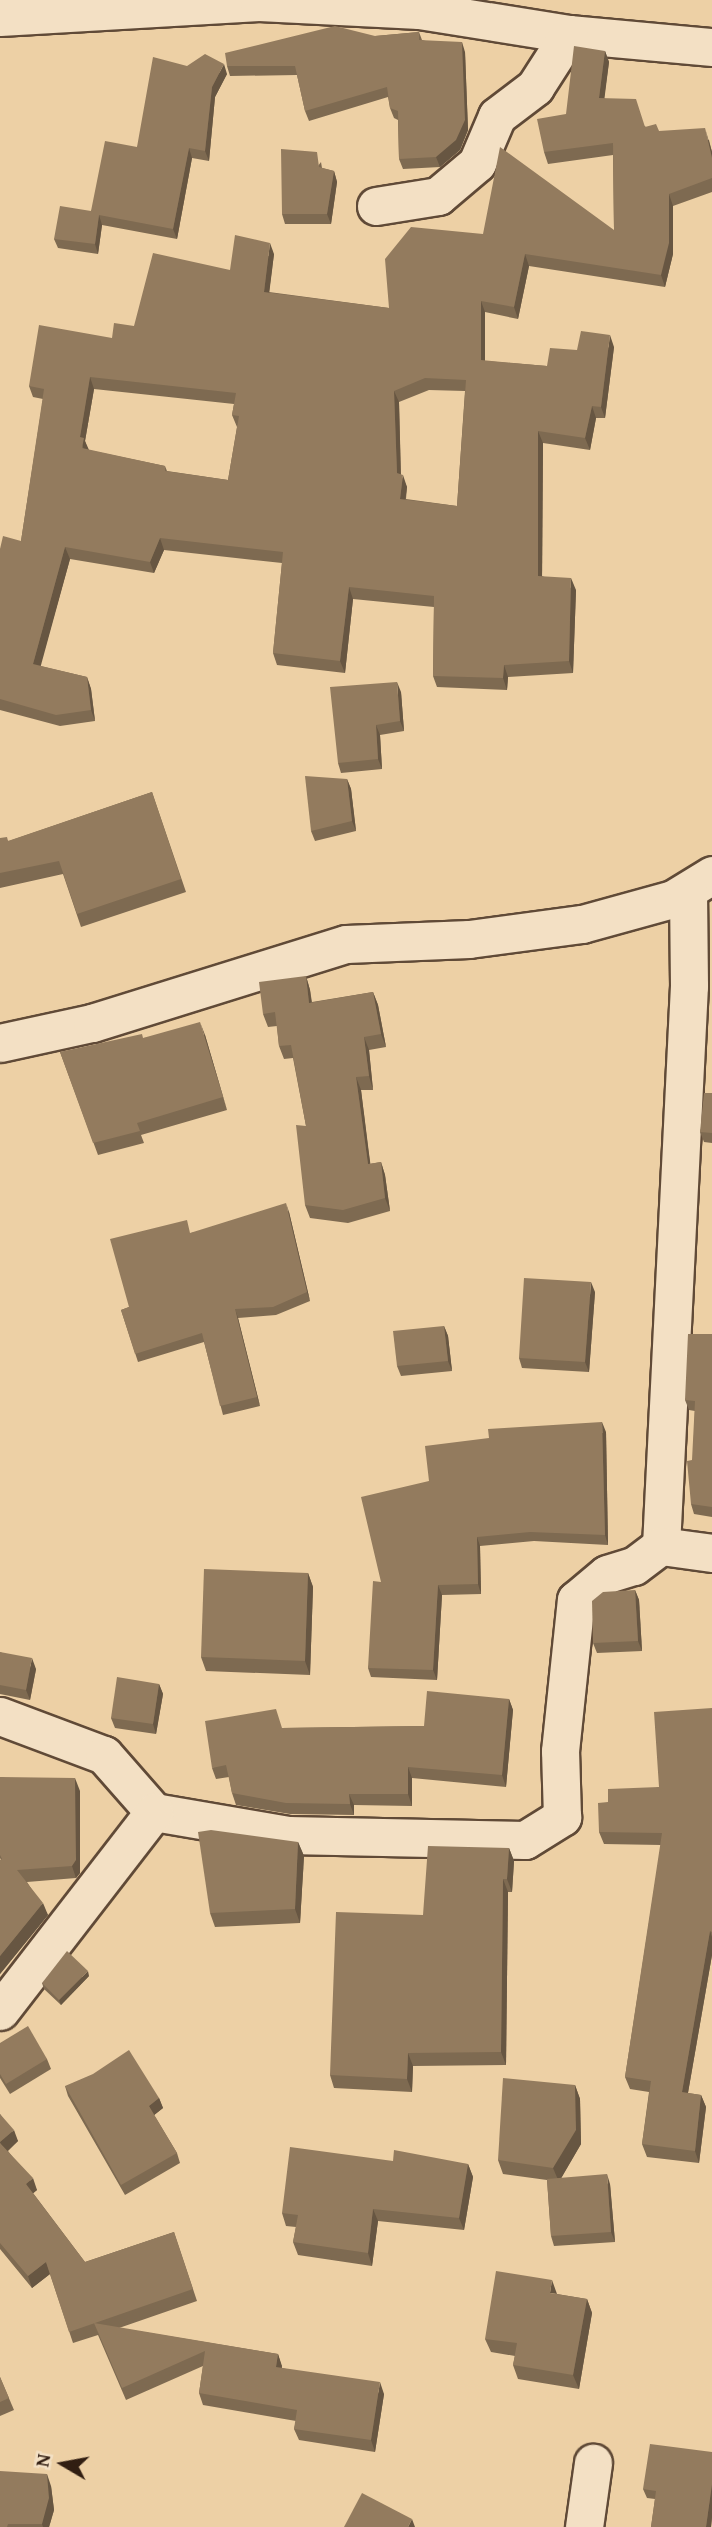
<!DOCTYPE html>
<style>
body{margin:0}
#map{position:relative;width:712px;height:2527px;overflow:hidden;background:#edd0a5;font-family:"Gentium Book Plus",serif}
div>[style]{position:absolute}
[style*='--x']{left:calc(var(--x)*1px);top:calc(var(--y)*1px);width:calc(var(--w)*1px);rotate:calc(var(--a)*1deg)}
.roads{filter:drop-shadow(2px 0 #604a37) drop-shadow(-2px 0 #604a37) drop-shadow(0 2px #604a37) drop-shadow(0 -2px #604a37)}
.street>*{height:37px;margin:-18.5px;padding:0 18.5px;transform-origin:18.5px;border-radius:18.5px;background:#f3e0c4}
.wall>*{inset:0;background:#7e6a51}
.shaded-wall>*{inset:0;background:#675642}
.building>*{inset:0;background:#937b5e}
span{translate:-50% -50%;white-space:nowrap;text-align:center;line-height:1.15;-webkit-text-stroke:6px #f3e0c4;paint-order:stroke}
.north{position:absolute;left:28px;top:2429px;width:70px;height:70px;-webkit-text-stroke:5px #f3e0c4;paint-order:stroke;rotate:280deg;font-size:19px;font-weight:700;line-height:28px;text-align:center;color:#311e12}
.north::after{content:'';display:block;margin:auto;width:24px;height:32px;background:#311e12;clip-path:polygon(50% 0,100% 100%,50% 72%,0 100%)}
</style>
<div id="map">
<div class="roads">
<div class="street">
<i style="--x:0;--y:17;--w:259;--a:-3.3"></i>
<i style="--x:259;--y:2;--w:160;--a:2.9"></i>
<i style="--x:419;--y:10;--w:152;--a:9.1"></i>
<i style="--x:569;--y:34;--w:144;--a:5.2"></i>
<i style="--x:376;--y:206;--w:63;--a:-9.2"></i>
<i style="--x:438;--y:196;--w:51;--a:-40.2"></i>
<i style="--x:477;--y:163;--w:51;--a:-66.9"></i>
<i style="--x:497;--y:116;--w:48;--a:-37.3"></i>
<i style="--x:535;--y:87;--w:63;--a:-57.3"></i>
<i style="--x:0;--y:1043;--w:94;--a:-12.3"></i>
<i style="--x:92;--y:1023;--w:266;--a:-17.3"></i>
<i style="--x:346;--y:944;--w:123;--a:-2.3"></i>
<i style="--x:469;--y:939;--w:114;--a:-7.6"></i>
<i style="--x:582;--y:924;--w:94;--a:-15.4"></i>
<i style="--x:673;--y:899;--w:46;--a:-31.6"></i>
<i style="--x:661;--y:1546;--w:561;--a:-87.14"></i>
<i style="--x:689;--y:986;--w:94;--a:-90.6"></i>
<i style="--x:0;--y:1716;--w:111;--a:20.6"></i>
<i style="--x:104;--y:1755;--w:76;--a:48.7"></i>
<i style="--x:154;--y:1812;--w:136;--a:9.7"></i>
<i style="--x:288;--y:1835;--w:237;--a:1.2"></i>
<i style="--x:525;--y:1840;--w:44;--a:-31.9"></i>
<i style="--x:562;--y:1817;--w:66;--a:-91.7"></i>
<i style="--x:560;--y:1751;--w:152;--a:-84"></i>
<i style="--x:576;--y:1600;--w:40;--a:-40"></i>
<i style="--x:607;--y:1574;--w:28;--a:-17"></i>
<i style="--x:634;--y:1566;--w:34;--a:-37"></i>
<i style="--x:661;--y:1546;--w:51;--a:7.8"></i>
<i style="--x:0;--y:2011;--w:252;--a:-52.3"></i>
<i style="--x:584;--y:2527;--w:65;--a:-82"></i>
</div>
</div>
<div class="wall">
<i style="clip-path:polygon(419px 32px,422px 40px,465px 52px,468px 130px,460px 150px,440px 167px,403px 169px,399px 159px,398px 120px,394px 118px,390px 108px,388px 97px,309px 121px,305px 111px,297px 75px,230px 76px,227px 66px,375px 36px)"></i>
<i style="clip-path:polygon(evenodd,605px 51px,609px 62px,604px 98px,646px 127px,659px 131px,709px 140px,712px 152px,712px 192px,673px 206px,673px 254px,665px 287px,529px 266px,518px 319px,485px 312px,485px 361px,547px 366px,577px 350px,614px 347px,605px 418px,596px 418px,590px 450px,543px 443px,542px 576px,576px 590px,573px 673px,508px 677px,507px 690px,437px 687px,433px 676px,434px 607px,353px 599px,345px 673px,277px 665px,273px 653px,282px 563px,164px 550px,154px 573px,70px 559px,40px 666px,87px 677px,91px 689px,95px 721px,60px 726px,0 710px,0 549px,21px 541px,43px 399px,33px 397px,29px 386px,134px 326px,230px 270px,274px 254px,269px 292px,389px 308px,483px 234px,614px 230px,613px 155px,548px 164px,544px 152px,605px 51px,94px 389px,234px 404px,232px 415px,237px 427px,228px 480px,167px 471px,165px 466px,88px 450px,85px 441px,94px 389px,605px 51px,429px 390px,465px 391px,457px 506px,406px 499px,407px 487px,401px 475px,399px 402px,429px 390px)"></i>
<i style="clip-path:polygon(187px 66px,227px 74px,215px 97px,209px 161px,192px 158px,177px 239px,102px 225px,98px 254px,58px 248px,54px 239px,91px 211px,137px 147px)"></i>
<i style="clip-path:polygon(321px 162px,322px 168px,334px 171px,337px 182px,331px 224px,285px 224px,282px 214px)"></i>
<i style="clip-path:polygon(401px 692px,404px 731px,380px 735px,382px 769px,341px 773px,338px 763px)"></i>
<i style="clip-path:polygon(347px 779px,351px 789px,356px 831px,315px 841px,311px 831px)"></i>
<i style="clip-path:polygon(152px 792px,186px 892px,81px 927px,63px 874px,0 888px,0 838px,9px 841px)"></i>
<i style="clip-path:polygon(306px 976px,310px 990px,312px 1002px,373px 992px,378px 1005px,386px 1047px,369px 1050px,373px 1090px,361px 1090px,370px 1164px,381px 1162px,385px 1175px,390px 1211px,348px 1223px,310px 1218px,305px 1205px,306px 1126px,293px 1058px,284px 1059px,279px 1046px,277px 1026px,268px 1027px,263px 1014px)"></i>
<i style="clip-path:polygon(205px 1035px,227px 1110px,141px 1135px,144px 1143px,98px 1155px,60px 1052px,143px 1038px)"></i>
<i style="clip-path:polygon(712px 1093px,712px 1143px,704px 1142px,700px 1132px)"></i>
<i style="clip-path:polygon(289px 1212px,310px 1301px,276px 1315px,238px 1318px,260px 1406px,223px 1415px,204px 1342px,138px 1362px,121px 1310px,129px 1307px,191px 1233px)"></i>
<i style="clip-path:polygon(595px 1292px,589px 1372px,522px 1368px,519px 1358px)"></i>
<i style="clip-path:polygon(444px 1326px,448px 1336px,452px 1371px,401px 1376px,397px 1366px)"></i>
<i style="clip-path:polygon(712px 1334px,712px 1517px,694px 1514px,691px 1504px,695px 1411px,689px 1410px,685px 1400px)"></i>
<i style="clip-path:polygon(606px 1432px,608px 1545px,534px 1541px,480px 1546px,481px 1594px,442px 1595px,437px 1680px,371px 1677px,368px 1668px,429px 1481px)"></i>
<i style="clip-path:polygon(308px 1573px,313px 1587px,310px 1675px,206px 1671px,201px 1657px)"></i>
<i style="clip-path:polygon(635px 1590px,639px 1600px,642px 1651px,597px 1653px,593px 1643px)"></i>
<i style="clip-path:polygon(0 1652px,36px 1669px,30px 1700px,0 1694px)"></i>
<i style="clip-path:polygon(159px 1684px,163px 1694px,156px 1734px,115px 1728px,111px 1718px)"></i>
<i style="clip-path:polygon(509px 1699px,513px 1710px,506px 1787px,412px 1778px,412px 1806px,354px 1805px,354px 1815px,290px 1814px,236px 1805px,232px 1793px,229px 1777px,216px 1779px,212px 1768px,282px 1728px,424px 1726px)"></i>
<i style="clip-path:polygon(712px 1708px,712px 1955px,688px 2093px,701px 2095px,706px 2107px,699px 2163px,647px 2157px,642px 2144px,649px 2092px,630px 2089px,625px 2077px,661px 1845px,604px 1844px,599px 1832px,608px 1802px,659px 1787px)"></i>
<i style="clip-path:polygon(0 1777px,80px 1791px,80px 1873px,76px 1878px,27px 1882px,48px 1915px,0 1974px,0 1860px,1px 1860px,0 1858px)"></i>
<i style="clip-path:polygon(298px 1842px,304px 1856px,300px 1923px,215px 1927px,210px 1913px)"></i>
<i style="clip-path:polygon(509px 1848px,514px 1861px,512px 1892px,508px 1892px,506px 2065px,413px 2066px,412px 2092px,334px 2088px,330px 2075px,423px 1915px)"></i>
<i style="clip-path:polygon(89px 1976px,61px 2005px,44px 1989px,42px 1983px)"></i>
<i style="clip-path:polygon(0 2043px,47px 2059px,51px 2069px,10px 2094px,0 2078px)"></i>
<i style="clip-path:polygon(575px 2085px,580px 2099px,581px 2144px,561px 2178px,610px 2184px,615px 2242px,554px 2246px,551px 2236px,547px 2180px,503px 2174px,498px 2160px)"></i>
<i style="clip-path:polygon(65px 2086px,159px 2098px,163px 2108px,154px 2115px,177px 2153px,180px 2163px,125px 2195px,68px 2096px)"></i>
<i style="clip-path:polygon(0 2114px,18px 2141px,8px 2151px,37px 2190px,33px 2193px,85px 2262px,174px 2232px,197px 2301px,119px 2328px,278px 2354px,282px 2368px,384px 2394px,375px 2452px,299px 2440px,294px 2429px,296px 2421px,203px 2405px,199px 2393px,203px 2366px,126px 2400px,98px 2335px,73px 2343px,50px 2274px,32px 2288px,0 2249px)"></i>
<i style="clip-path:polygon(393px 2161px,468px 2164px,473px 2177px,464px 2230px,378px 2221px,372px 2266px,298px 2255px,293px 2242px,296px 2227px,286px 2226px,282px 2213px)"></i>
<i style="clip-path:polygon(557px 2294px,587px 2299px,592px 2313px,579px 2389px,518px 2379px,513px 2365px,515px 2356px,491px 2352px,485px 2339px)"></i>
<i style="clip-path:polygon(0 2377px,14px 2410px,0 2416px)"></i>
<i style="clip-path:polygon(712px 2452px,712px 2517px,711px 2527px,651px 2527px,655px 2499px,647px 2498px,643px 2489px)"></i>
<i style="clip-path:polygon(51px 2486px,54px 2510px,49px 2527px,0 2527px)"></i>
</div>
<div class="shaded-wall">
<i style="clip-path:polygon(462px 42px,465px 52px,468px 130px,460px 150px,440px 167px,436px 157px)"></i>
<i style="clip-path:polygon(605px 51px,609px 62px,603px 110px,599px 98px)"></i>
<i style="clip-path:polygon(224px 64px,227px 74px,215px 97px,209px 161px,205px 151px,212px 87px)"></i>
<i style="clip-path:polygon(705px 128px,712px 152px,712px 158px)"></i>
<i style="clip-path:polygon(189px 148px,192px 158px,177px 239px,173px 229px)"></i>
<i style="clip-path:polygon(334px 171px,337px 182px,331px 224px,327px 214px)"></i>
<i style="clip-path:polygon(669px 194px,673px 206px,673px 254px,665px 287px,661px 275px)"></i>
<i style="clip-path:polygon(99px 215px,102px 225px,98px 254px,95px 244px)"></i>
<i style="clip-path:polygon(270px 243px,274px 254px,268px 303px,264px 292px)"></i>
<i style="clip-path:polygon(525px 254px,529px 266px,518px 319px,514px 307px)"></i>
<i style="clip-path:polygon(481px 301px,485px 312px,485px 372px,481px 360px)"></i>
<i style="clip-path:polygon(610px 335px,614px 347px,605px 418px,601px 407px)"></i>
<i style="clip-path:polygon(90px 377px,94px 389px,85px 441px,89px 450px,87px 460px,80px 437px)"></i>
<i style="clip-path:polygon(394px 391px,399px 402px,401px 485px,397px 473px)"></i>
<i style="clip-path:polygon(592px 406px,596px 418px,590px 450px,585px 438px)"></i>
<i style="clip-path:polygon(538px 431px,543px 443px,542px 587px,538px 576px)"></i>
<i style="clip-path:polygon(403px 475px,407px 487px,404px 510px,400px 499px)"></i>
<i style="clip-path:polygon(160px 538px,164px 550px,154px 573px,150px 562px)"></i>
<i style="clip-path:polygon(65px 547px,70px 559px,38px 676px,33px 664px)"></i>
<i style="clip-path:polygon(571px 578px,576px 590px,573px 673px,569px 661px)"></i>
<i style="clip-path:polygon(349px 587px,353px 599px,345px 673px,340px 661px)"></i>
<i style="clip-path:polygon(504px 665px,508px 677px,507px 690px,503px 678px)"></i>
<i style="clip-path:polygon(87px 677px,91px 689px,95px 721px,91px 710px)"></i>
<i style="clip-path:polygon(397px 682px,401px 692px,404px 731px,400px 721px)"></i>
<i style="clip-path:polygon(376px 725px,380px 735px,382px 769px,378px 759px)"></i>
<i style="clip-path:polygon(347px 779px,351px 789px,356px 831px,352px 821px)"></i>
<i style="clip-path:polygon(306px 976px,310px 990px,313px 1016px,309px 1003px)"></i>
<i style="clip-path:polygon(373px 992px,378px 1005px,386px 1047px,381px 1034px)"></i>
<i style="clip-path:polygon(200px 1022px,205px 1035px,227px 1110px,223px 1097px)"></i>
<i style="clip-path:polygon(364px 1037px,369px 1050px,373px 1090px,369px 1076px)"></i>
<i style="clip-path:polygon(356px 1077px,361px 1090px,372px 1177px,368px 1164px)"></i>
<i style="clip-path:polygon(381px 1162px,385px 1175px,390px 1211px,385px 1198px)"></i>
<i style="clip-path:polygon(286px 1203px,289px 1212px,310px 1301px,307px 1292px)"></i>
<i style="clip-path:polygon(591px 1282px,595px 1292px,589px 1372px,585px 1362px)"></i>
<i style="clip-path:polygon(235px 1309px,238px 1318px,260px 1406px,257px 1397px)"></i>
<i style="clip-path:polygon(444px 1326px,448px 1336px,452px 1371px,448px 1361px)"></i>
<i style="clip-path:polygon(602px 1422px,606px 1432px,608px 1545px,605px 1535px)"></i>
<i style="clip-path:polygon(477px 1537px,480px 1546px,481px 1594px,478px 1584px)"></i>
<i style="clip-path:polygon(308px 1573px,313px 1587px,310px 1675px,305px 1661px)"></i>
<i style="clip-path:polygon(438px 1585px,442px 1595px,437px 1680px,433px 1670px)"></i>
<i style="clip-path:polygon(635px 1590px,639px 1600px,642px 1651px,638px 1641px)"></i>
<i style="clip-path:polygon(32px 1658px,36px 1669px,30px 1700px,26px 1690px)"></i>
<i style="clip-path:polygon(159px 1684px,163px 1694px,156px 1734px,153px 1724px)"></i>
<i style="clip-path:polygon(509px 1699px,513px 1710px,506px 1787px,502px 1775px)"></i>
<i style="clip-path:polygon(408px 1767px,412px 1778px,412px 1806px,408px 1794px)"></i>
<i style="clip-path:polygon(75px 1778px,80px 1791px,80px 1873px,76px 1878px,72px 1866px)"></i>
<i style="clip-path:polygon(349px 1794px,354px 1805px,354px 1815px,350px 1804px)"></i>
<i style="clip-path:polygon(298px 1842px,304px 1856px,300px 1923px,295px 1909px)"></i>
<i style="clip-path:polygon(509px 1848px,514px 1861px,512px 1892px,507px 1879px)"></i>
<i style="clip-path:polygon(503px 1879px,508px 1892px,506px 2065px,501px 2052px)"></i>
<i style="clip-path:polygon(43px 1903px,48px 1915px,0 1974px,0 1956px)"></i>
<i style="clip-path:polygon(710px 1931px,712px 1937px,712px 1955px,686px 2104px,682px 2092px)"></i>
<i style="clip-path:polygon(88px 1971px,89px 1976px,61px 2005px,59px 2000px)"></i>
<i style="clip-path:polygon(408px 2053px,413px 2066px,412px 2092px,407px 2079px)"></i>
<i style="clip-path:polygon(575px 2085px,580px 2099px,581px 2144px,559px 2182px,553px 2168px)"></i>
<i style="clip-path:polygon(701px 2095px,706px 2107px,699px 2163px,695px 2151px)"></i>
<i style="clip-path:polygon(159px 2098px,163px 2108px,153px 2116px,149px 2106px)"></i>
<i style="clip-path:polygon(14px 2130px,18px 2141px,4px 2154px,0 2142px)"></i>
<i style="clip-path:polygon(468px 2164px,473px 2177px,464px 2230px,459px 2218px)"></i>
<i style="clip-path:polygon(607px 2174px,610px 2184px,615px 2242px,611px 2232px)"></i>
<i style="clip-path:polygon(33px 2178px,37px 2190px,30px 2196px,26px 2184px)"></i>
<i style="clip-path:polygon(373px 2209px,378px 2221px,372px 2266px,368px 2253px)"></i>
<i style="clip-path:polygon(46px 2262px,50px 2274px,32px 2288px,28px 2276px)"></i>
<i style="clip-path:polygon(552px 2280px,557px 2294px,550px 2293px)"></i>
<i style="clip-path:polygon(587px 2299px,592px 2313px,579px 2389px,573px 2375px)"></i>
<i style="clip-path:polygon(278px 2354px,282px 2366px,280px 2378px,276px 2367px)"></i>
<i style="clip-path:polygon(380px 2382px,384px 2394px,375px 2452px,371px 2440px)"></i>
<i style="clip-path:polygon(47px 2474px,51px 2486px,54px 2510px,49px 2527px,43px 2527px,42px 2524px)"></i>
<i style="clip-path:polygon(712px 2484px,712px 2517px,711px 2527px,706px 2527px)"></i>
<i style="clip-path:polygon(412px 2519px,415px 2527px,408px 2527px)"></i>
</div>
<div class="building">
<i style="clip-path:polygon(335px 26px,375px 36px,419px 32px,419px 40px,462px 42px,465px 120px,456px 140px,436px 157px,399px 159px,398px 111px,390px 108px,387px 87px,305px 111px,295px 66px,227px 66px,225px 53px)"></i>
<i style="clip-path:polygon(evenodd,574px 46px,605px 51px,599px 98px,636px 99px,645px 127px,656px 124px,659px 131px,705px 128px,712px 158px,712px 178px,669px 194px,669px 243px,661px 275px,525px 254px,514px 307px,481px 301px,481px 360px,547px 366px,550px 348px,577px 350px,581px 331px,610px 335px,601px 407px,592px 406px,585px 438px,538px 431px,538px 576px,571px 578px,569px 661px,504px 665px,503px 678px,433px 676px,434px 596px,349px 587px,340px 661px,273px 653px,283px 552px,160px 538px,150px 562px,65px 547px,33px 664px,87px 677px,91px 710px,56px 715px,0 699px,0 549px,3px 536px,21px 541px,44px 389px,29px 386px,39px 325px,112px 338px,114px 323px,134px 326px,153px 253px,230px 270px,235px 235px,270px 243px,264px 292px,389px 308px,385px 259px,411px 227px,483px 234px,500px 147px,614px 230px,613px 143px,544px 152px,537px 119px,566px 114px,574px 46px,90px 377px,236px 393px,232px 415px,239px 416px,228px 480px,165px 471px,165px 466px,82px 448px,84px 438px,80px 437px,90px 377px,574px 46px,425px 378px,466px 380px,457px 506px,400px 499px,403px 475px,397px 473px,394px 391px,425px 378px)"></i>
<i style="clip-path:polygon(205px 54px,224px 64px,212px 87px,205px 151px,189px 148px,173px 229px,99px 215px,95px 244px,54px 239px,60px 206px,91px 211px,105px 141px,137px 147px,153px 57px,187px 66px)"></i>
<i style="clip-path:polygon(281px 149px,317px 152px,319px 167px,334px 171px,327px 214px,282px 214px)"></i>
<i style="clip-path:polygon(397px 682px,400px 721px,376px 725px,378px 759px,338px 763px,330px 687px)"></i>
<i style="clip-path:polygon(305px 776px,347px 779px,352px 821px,311px 831px)"></i>
<i style="clip-path:polygon(152px 792px,181px 879px,77px 914px,59px 861px,0 873px,0 838px,7px 837px,8px 841px)"></i>
<i style="clip-path:polygon(306px 976px,309px 1003px,373px 992px,381px 1034px,364px 1037px,369px 1076px,356px 1077px,368px 1164px,381px 1162px,385px 1198px,343px 1210px,305px 1205px,296px 1125px,306px 1126px,291px 1045px,279px 1046px,275px 1012px,263px 1014px,259px 982px)"></i>
<i style="clip-path:polygon(200px 1022px,223px 1097px,137px 1123px,140px 1131px,93px 1143px,60px 1052px,142px 1034px,143px 1038px)"></i>
<i style="clip-path:polygon(704px 1093px,712px 1093px,712px 1133px,700px 1132px)"></i>
<i style="clip-path:polygon(286px 1203px,307px 1292px,273px 1307px,235px 1309px,257px 1397px,220px 1406px,202px 1333px,135px 1354px,121px 1310px,129px 1307px,110px 1239px,187px 1220px,190px 1233px)"></i>
<i style="clip-path:polygon(524px 1278px,591px 1282px,585px 1362px,519px 1358px)"></i>
<i style="clip-path:polygon(444px 1326px,448px 1361px,397px 1366px,393px 1331px)"></i>
<i style="clip-path:polygon(688px 1334px,712px 1334px,712px 1507px,691px 1504px,687px 1461px,692px 1460px,695px 1401px,685px 1400px)"></i>
<i style="clip-path:polygon(602px 1422px,605px 1535px,530px 1532px,477px 1537px,478px 1584px,438px 1585px,433px 1670px,368px 1668px,373px 1581px,381px 1582px,361px 1497px,429px 1481px,425px 1446px,489px 1438px,488px 1429px)"></i>
<i style="clip-path:polygon(204px 1569px,308px 1573px,305px 1661px,201px 1657px)"></i>
<i style="clip-path:polygon(635px 1590px,638px 1641px,593px 1643px,592px 1601px,603px 1592px)"></i>
<i style="clip-path:polygon(0 1652px,32px 1658px,26px 1690px,0 1685px)"></i>
<i style="clip-path:polygon(117px 1677px,159px 1684px,153px 1724px,111px 1718px)"></i>
<i style="clip-path:polygon(427px 1691px,509px 1699px,502px 1775px,408px 1767px,408px 1794px,349px 1794px,350px 1804px,286px 1803px,232px 1793px,226px 1765px,212px 1768px,205px 1721px,276px 1709px,282px 1728px,424px 1726px)"></i>
<i style="clip-path:polygon(712px 1708px,712px 1932px,710px 1931px,682px 2092px,701px 2095px,695px 2151px,642px 2144px,651px 2081px,625px 2077px,662px 1833px,599px 1832px,598px 1803px,608px 1802px,608px 1789px,659px 1787px,654px 1712px)"></i>
<i style="clip-path:polygon(0 1777px,75px 1778px,76px 1860px,72px 1866px,17px 1870px,43px 1903px,0 1956px,0 1860px,2px 1859px,0 1855px)"></i>
<i style="clip-path:polygon(211px 1830px,298px 1842px,295px 1909px,210px 1913px,198px 1832px)"></i>
<i style="clip-path:polygon(428px 1846px,509px 1848px,507px 1879px,503px 1879px,501px 2052px,408px 2053px,407px 2079px,330px 2075px,336px 1912px,423px 1915px)"></i>
<i style="clip-path:polygon(67px 1951px,88px 1971px,59px 2000px,42px 1983px)"></i>
<i style="clip-path:polygon(28px 2026px,47px 2059px,6px 2084px,0 2074px,0 2043px)"></i>
<i style="clip-path:polygon(129px 2050px,159px 2098px,149px 2106px,177px 2153px,121px 2185px,65px 2086px,93px 2074px)"></i>
<i style="clip-path:polygon(503px 2078px,575px 2085px,576px 2130px,553px 2168px,498px 2160px)"></i>
<i style="clip-path:polygon(0 2114px,14px 2130px,0 2142px)"></i>
<i style="clip-path:polygon(0 2143px,33px 2178px,26px 2184px,85px 2262px,174px 2232px,193px 2289px,69px 2332px,46px 2262px,28px 2276px,0 2243px)"></i>
<i style="clip-path:polygon(290px 2147px,393px 2161px,394px 2150px,468px 2164px,459px 2218px,373px 2209px,368px 2253px,293px 2242px,298px 2215px,282px 2213px)"></i>
<i style="clip-path:polygon(607px 2174px,611px 2232px,551px 2236px,547px 2179px)"></i>
<i style="clip-path:polygon(496px 2271px,552px 2280px,550px 2293px,587px 2299px,573px 2375px,513px 2365px,517px 2343px,485px 2339px)"></i>
<i style="clip-path:polygon(94px 2323px,278px 2354px,276px 2367px,380px 2382px,371px 2440px,294px 2429px,297px 2410px,199px 2393px,205px 2351px,122px 2388px)"></i>
<i style="clip-path:polygon(0 2377px,9px 2398px,0 2402px)"></i>
<i style="clip-path:polygon(650px 2444px,712px 2452px,712px 2484px,706px 2527px,651px 2527px,656px 2491px,643px 2489px)"></i>
<i style="clip-path:polygon(0 2471px,47px 2474px,49px 2498px,42px 2524px,8px 2524px,7px 2527px,0 2527px)"></i>
<i style="clip-path:polygon(362px 2493px,412px 2519px,408px 2527px,344px 2527px)"></i>
</div>
<div class="north">N</div>
</div>
